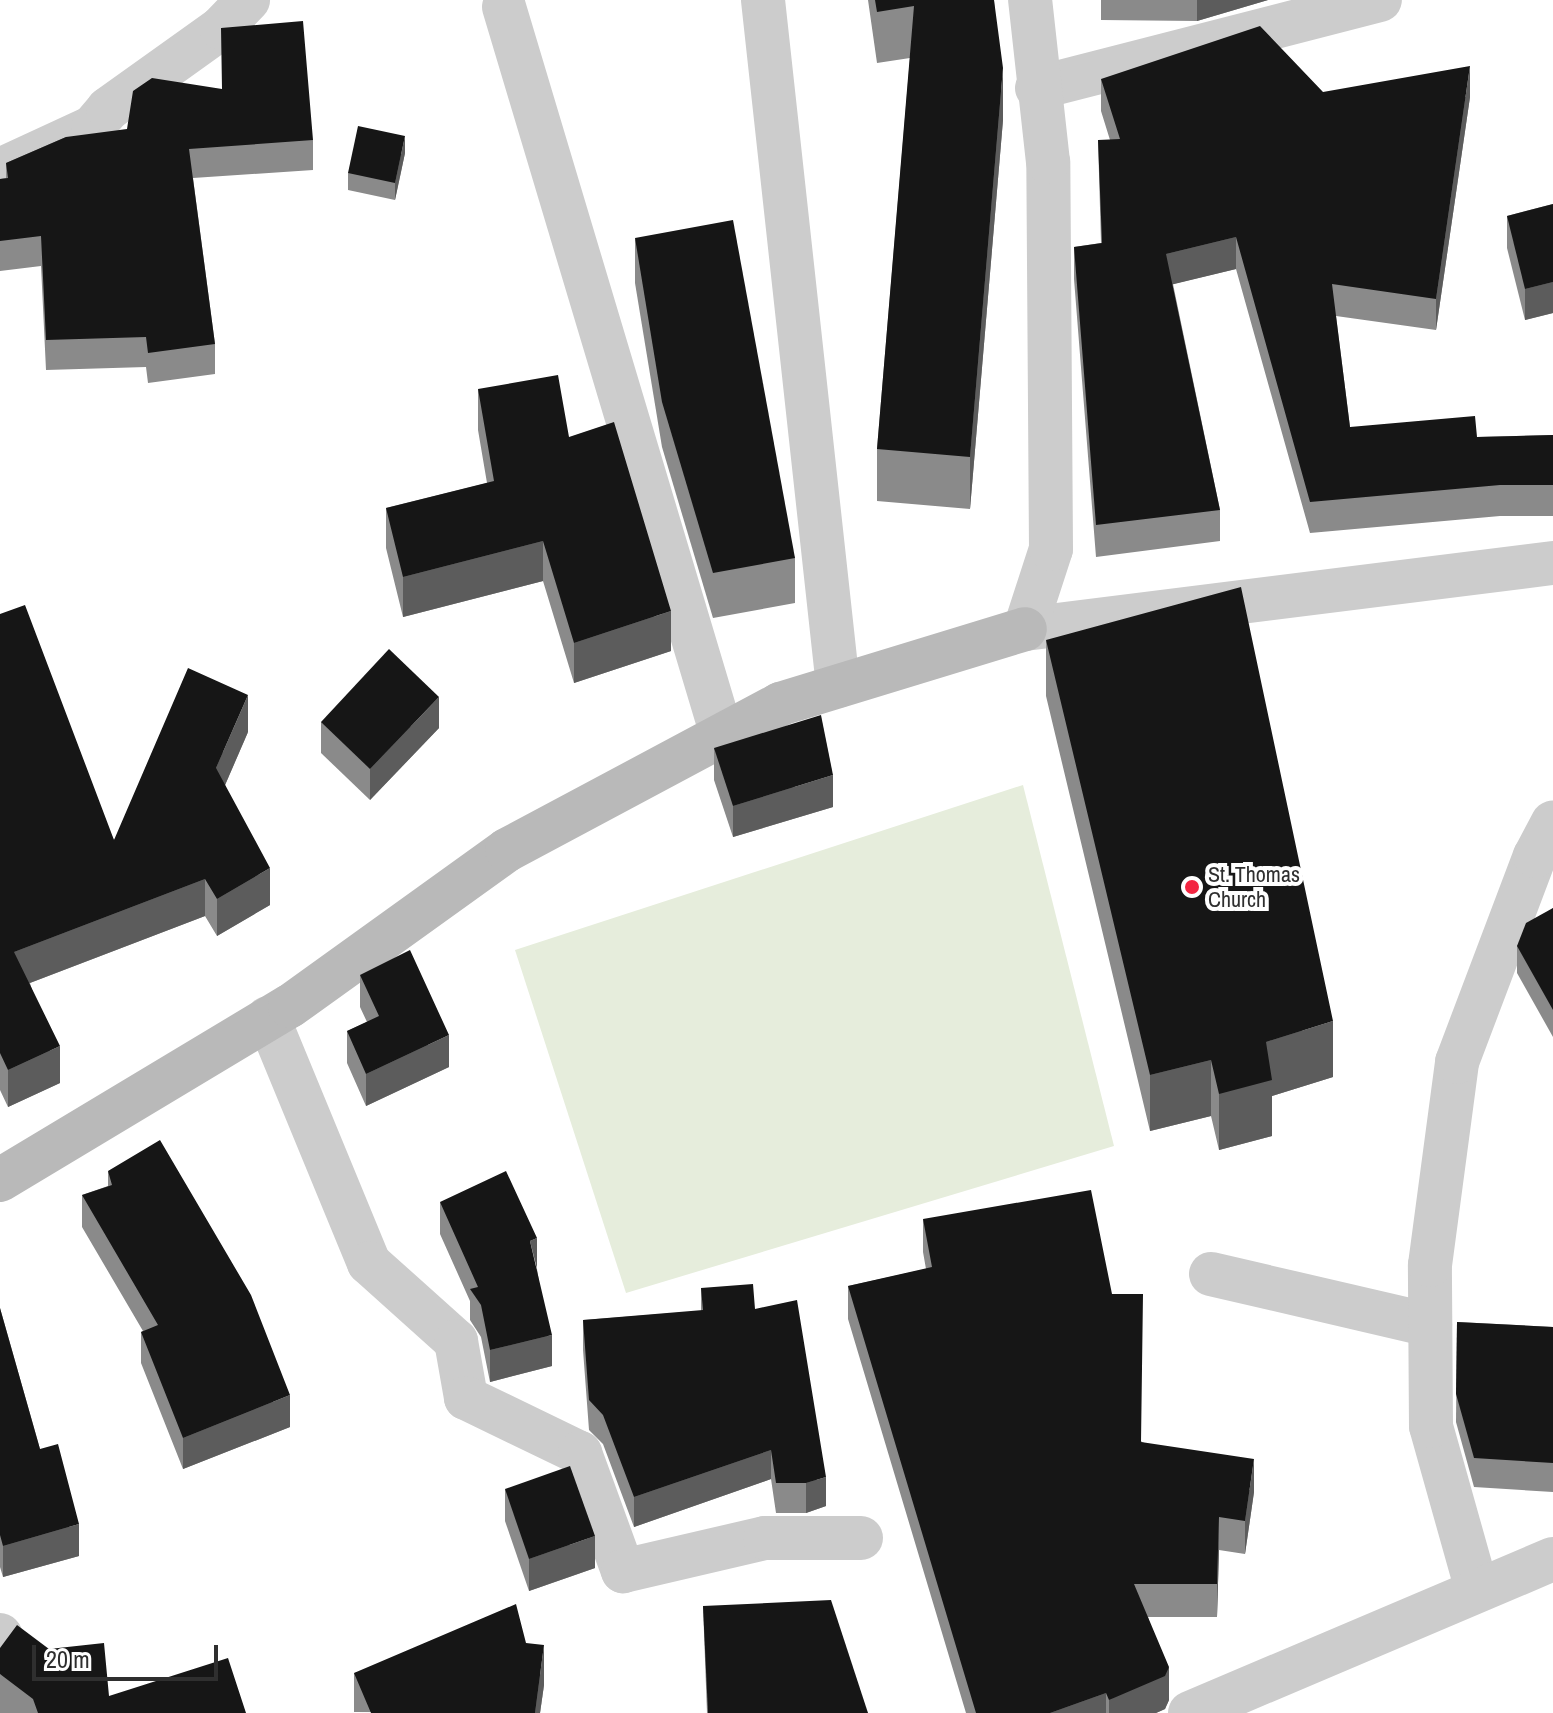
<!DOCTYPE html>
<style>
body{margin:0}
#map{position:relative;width:1553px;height:1713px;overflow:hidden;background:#fff;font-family:"Archivo Narrow",sans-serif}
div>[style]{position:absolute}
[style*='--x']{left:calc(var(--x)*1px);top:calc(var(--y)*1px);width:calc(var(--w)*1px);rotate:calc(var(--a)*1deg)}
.green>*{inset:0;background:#e6eddc}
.minor>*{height:44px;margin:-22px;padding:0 22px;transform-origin:22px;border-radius:22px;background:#ccc}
.tertiary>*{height:44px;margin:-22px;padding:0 22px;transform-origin:22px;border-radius:22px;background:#ccc}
.secondary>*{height:44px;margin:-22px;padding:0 22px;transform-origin:22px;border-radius:22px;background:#b9b9b9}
.wall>*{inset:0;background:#8a8a8a}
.shaded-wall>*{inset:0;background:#5c5c5c}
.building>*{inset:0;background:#161616}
.dots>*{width:22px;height:22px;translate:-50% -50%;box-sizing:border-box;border:4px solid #fff;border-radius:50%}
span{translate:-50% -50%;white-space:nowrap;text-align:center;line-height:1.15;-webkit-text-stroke:8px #fff;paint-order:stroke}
.poi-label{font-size:22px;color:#2f2f2f}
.left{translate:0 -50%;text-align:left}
.scale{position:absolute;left:32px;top:1645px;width:186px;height:36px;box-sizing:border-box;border:4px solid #2f2f2f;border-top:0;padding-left:10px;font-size:24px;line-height:28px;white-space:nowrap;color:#2f2f2f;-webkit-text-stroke:6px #fff;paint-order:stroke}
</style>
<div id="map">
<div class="green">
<i style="clip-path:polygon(1023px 785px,1114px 1146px,626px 1293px,515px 950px)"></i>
</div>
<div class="minor">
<i style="--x:763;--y:0;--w:690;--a:83.76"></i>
<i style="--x:504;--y:7;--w:760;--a:73.33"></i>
<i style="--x:1037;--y:88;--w:354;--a:-14.4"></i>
<i style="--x:0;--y:170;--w:102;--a:-24.8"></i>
<i style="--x:93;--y:127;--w:23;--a:-50"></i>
<i style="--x:108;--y:109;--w:139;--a:-35.6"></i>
<i style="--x:221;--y:28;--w:39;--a:-46"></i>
<i style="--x:1025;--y:629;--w:532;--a:-7.13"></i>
<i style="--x:268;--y:1018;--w:265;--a:67.6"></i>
<i style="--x:369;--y:1263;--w:117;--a:41.9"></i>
<i style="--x:456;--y:1341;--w:58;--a:80"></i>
<i style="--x:466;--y:1398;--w:127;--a:25.8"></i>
<i style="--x:580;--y:1453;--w:126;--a:70"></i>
<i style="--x:623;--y:1571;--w:146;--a:-13.1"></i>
<i style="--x:765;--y:1538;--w:96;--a:0"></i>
<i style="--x:1211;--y:1274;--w:225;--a:13.1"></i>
<i style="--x:1477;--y:1590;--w:170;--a:-105.7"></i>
<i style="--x:1431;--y:1426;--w:161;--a:-90.4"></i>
<i style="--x:1430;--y:1265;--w:205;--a:-82.4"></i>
<i style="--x:1457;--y:1062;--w:220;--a:-69.3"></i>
<i style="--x:1535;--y:856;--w:38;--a:-62"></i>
<i style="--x:0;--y:1635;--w:1;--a:45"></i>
<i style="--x:1190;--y:1713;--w:394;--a:-23"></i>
</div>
<div class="tertiary">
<i style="--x:1025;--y:629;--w:84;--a:-72"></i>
<i style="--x:1051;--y:549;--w:387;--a:-90.4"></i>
<i style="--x:1048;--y:162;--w:163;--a:-96.3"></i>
</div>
<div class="secondary">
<i style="--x:0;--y:1180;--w:338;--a:-31"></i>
<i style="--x:290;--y:1006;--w:267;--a:-35.7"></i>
<i style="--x:507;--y:850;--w:310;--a:-28.1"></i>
<i style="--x:780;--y:704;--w:256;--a:-17"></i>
</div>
<div class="wall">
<i style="clip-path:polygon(868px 0,994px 0,1003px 120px,970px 509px,877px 501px,877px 449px,910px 58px,877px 63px)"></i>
<i style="clip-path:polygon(1101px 0,1268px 0,1197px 21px,1101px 20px)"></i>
<i style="clip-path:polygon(1101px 79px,1323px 92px,1470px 97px,1436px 330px,1336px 316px,1350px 427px,1477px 437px,1553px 435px,1553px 516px,1500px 516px,1310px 533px,1236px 269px,1173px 284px,1220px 510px,1220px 541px,1096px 557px,1074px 279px,1074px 247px,1101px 243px,1098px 140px,1110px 140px,1101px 111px)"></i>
<i style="clip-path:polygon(66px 137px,313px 140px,313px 170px,193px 178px,215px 344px,215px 374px,148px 383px,146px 367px,46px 370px,41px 266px,0 271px,0 179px,6px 178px,6px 163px)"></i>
<i style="clip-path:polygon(405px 153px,395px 200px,348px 190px,348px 173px)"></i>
<i style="clip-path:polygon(1553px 204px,1553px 313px,1525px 320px,1507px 248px,1507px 216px)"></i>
<i style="clip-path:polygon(635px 238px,795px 558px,795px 603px,713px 618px,662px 447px,635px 283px)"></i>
<i style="clip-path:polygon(478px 389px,569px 437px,671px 651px,574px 683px,543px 581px,403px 617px,386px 548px,386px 508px,487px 483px,478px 430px)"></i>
<i style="clip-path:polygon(0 614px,114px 840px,248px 732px,225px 785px,270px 905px,217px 936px,205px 916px,30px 983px,60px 1083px,8px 1107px,0 1090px)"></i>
<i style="clip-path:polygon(1046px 640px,1333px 1077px,1272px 1096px,1272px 1136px,1219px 1150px,1211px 1116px,1150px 1131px,1046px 696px)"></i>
<i style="clip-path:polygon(321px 722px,439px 728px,370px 800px,321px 753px)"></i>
<i style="clip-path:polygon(714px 748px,833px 807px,733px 837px,714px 780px)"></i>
<i style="clip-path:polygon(1553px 908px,1553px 1037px,1517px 973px,1517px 946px)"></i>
<i style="clip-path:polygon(360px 975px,449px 1067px,366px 1106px,347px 1063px,347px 1031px,367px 1022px,360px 1007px)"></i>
<i style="clip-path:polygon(108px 1171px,290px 1427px,183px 1469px,141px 1363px,141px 1332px,143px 1331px,82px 1227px,82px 1195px,108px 1186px)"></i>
<i style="clip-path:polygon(440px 1202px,537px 1269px,552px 1366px,490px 1382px,481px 1337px,470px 1320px,470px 1301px,440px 1234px)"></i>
<i style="clip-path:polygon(923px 1219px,1142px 1442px,1254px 1492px,1245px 1554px,1219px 1550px,1217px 1617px,1148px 1617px,1169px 1700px,1165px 1709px,1156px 1713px,966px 1713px,848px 1319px,848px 1286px,926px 1269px,923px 1252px)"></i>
<i style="clip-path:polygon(701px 1288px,755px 1309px,826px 1506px,806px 1513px,776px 1513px,771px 1479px,634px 1527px,603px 1444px,589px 1430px,583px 1350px,583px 1320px,701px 1311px)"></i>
<i style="clip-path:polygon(0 1308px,40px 1449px,79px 1556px,3px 1577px,0 1567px)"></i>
<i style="clip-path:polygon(1457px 1322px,1553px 1327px,1553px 1492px,1474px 1487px,1456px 1422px)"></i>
<i style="clip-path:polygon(505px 1489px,595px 1568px,529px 1591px,505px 1521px)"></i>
<i style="clip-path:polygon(703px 1606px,868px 1713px,707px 1713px)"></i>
<i style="clip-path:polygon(526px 1643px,544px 1685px,540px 1713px,354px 1712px,354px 1673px)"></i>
<i style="clip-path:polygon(0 1674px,109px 1696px,246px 1713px,0 1713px)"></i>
</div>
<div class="shaded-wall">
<i style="clip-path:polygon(1197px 0,1268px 0,1197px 21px)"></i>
<i style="clip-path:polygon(1470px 66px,1470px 97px,1436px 330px,1436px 299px)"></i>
<i style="clip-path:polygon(1003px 68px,1003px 120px,970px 509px,970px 457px)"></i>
<i style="clip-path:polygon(405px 136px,405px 153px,395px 200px,395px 183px)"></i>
<i style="clip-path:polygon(1236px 237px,1236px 269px,1166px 286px,1166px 254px)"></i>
<i style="clip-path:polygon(1553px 282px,1553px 313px,1525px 320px,1525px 289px)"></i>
<i style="clip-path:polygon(543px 541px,543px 581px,403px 617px,403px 577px)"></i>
<i style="clip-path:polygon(671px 611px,671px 651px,574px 683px,574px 643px)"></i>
<i style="clip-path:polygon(248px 695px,248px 732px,216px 806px,216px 768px)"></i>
<i style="clip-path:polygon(439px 697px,439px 728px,370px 800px,370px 769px)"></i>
<i style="clip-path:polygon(833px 775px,833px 807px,733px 837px,733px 806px)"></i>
<i style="clip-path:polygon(270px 868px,270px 905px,217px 936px,217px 899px)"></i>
<i style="clip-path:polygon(205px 879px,205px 916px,14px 989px,14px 952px)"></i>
<i style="clip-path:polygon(1333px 1021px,1333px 1077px,1272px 1096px,1272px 1136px,1219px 1150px,1219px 1094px,1266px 1042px)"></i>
<i style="clip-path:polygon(449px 1035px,449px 1067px,366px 1106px,366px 1074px)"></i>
<i style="clip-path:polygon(60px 1046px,60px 1083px,8px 1107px,8px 1070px)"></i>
<i style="clip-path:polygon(1211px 1060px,1211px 1116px,1150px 1131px,1150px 1075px)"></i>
<i style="clip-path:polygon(537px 1238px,537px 1269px,530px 1241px)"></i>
<i style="clip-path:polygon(552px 1335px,552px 1366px,490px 1382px,490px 1350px)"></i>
<i style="clip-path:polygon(290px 1395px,290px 1427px,183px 1469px,183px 1438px)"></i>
<i style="clip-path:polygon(771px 1450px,771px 1479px,634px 1527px,634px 1497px)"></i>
<i style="clip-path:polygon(1254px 1459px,1254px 1492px,1245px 1554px,1245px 1521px)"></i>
<i style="clip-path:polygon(826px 1477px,826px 1506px,806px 1513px,806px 1483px)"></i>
<i style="clip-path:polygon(1219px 1517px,1219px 1550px,1217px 1617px,1217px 1584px)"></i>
<i style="clip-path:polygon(79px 1524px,79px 1556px,3px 1577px,3px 1546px)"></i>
<i style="clip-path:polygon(595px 1536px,595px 1568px,529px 1591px,529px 1559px)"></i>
<i style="clip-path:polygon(544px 1645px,544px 1685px,540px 1713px,535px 1713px)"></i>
<i style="clip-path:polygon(1169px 1667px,1169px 1700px,1165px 1709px,1156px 1713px,1109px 1713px,1109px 1700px)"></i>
<i style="clip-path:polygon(1106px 1693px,1106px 1713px,1050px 1713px)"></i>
</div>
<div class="building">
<i style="clip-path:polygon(875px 0,994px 0,1003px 68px,970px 457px,877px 449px,914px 6px,877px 12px)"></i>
<i style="clip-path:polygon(303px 21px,313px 140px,189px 149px,215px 344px,148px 353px,146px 337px,46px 340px,41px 236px,0 241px,0 179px,8px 178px,6px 163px,66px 137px,127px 129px,133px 91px,152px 78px,222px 89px,221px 28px)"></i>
<i style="clip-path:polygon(1260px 26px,1323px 92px,1470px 66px,1436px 299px,1332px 284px,1350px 427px,1475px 416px,1477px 437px,1553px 435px,1553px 485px,1500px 485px,1310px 502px,1236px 237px,1166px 254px,1220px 510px,1096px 525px,1074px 247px,1102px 243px,1098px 140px,1120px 139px,1101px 79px)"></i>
<i style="clip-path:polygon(358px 126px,405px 136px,395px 183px,348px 173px)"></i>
<i style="clip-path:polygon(1553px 204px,1553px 282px,1525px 289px,1507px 216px)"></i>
<i style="clip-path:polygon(733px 220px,795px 558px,713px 573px,662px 402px,635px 238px)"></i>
<i style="clip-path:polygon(558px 375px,569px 437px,614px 422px,671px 611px,574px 643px,543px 541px,403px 577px,386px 508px,494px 481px,478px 389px)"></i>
<i style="clip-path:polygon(1241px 587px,1333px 1021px,1266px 1042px,1272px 1080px,1219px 1094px,1211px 1060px,1150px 1075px,1046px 640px)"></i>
<i style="clip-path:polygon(25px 605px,114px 840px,188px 668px,248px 695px,216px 768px,270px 868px,217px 899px,205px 879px,14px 952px,60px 1046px,8px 1070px,0 1053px,0 614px)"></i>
<i style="clip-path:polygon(389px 649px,439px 697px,370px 769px,321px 722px)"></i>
<i style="clip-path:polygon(821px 715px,833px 775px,733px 806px,714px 748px)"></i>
<i style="clip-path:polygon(1553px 908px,1553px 1010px,1517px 946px,1526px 923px)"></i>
<i style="clip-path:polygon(410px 950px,449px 1035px,366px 1074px,347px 1031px,379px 1016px,360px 975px)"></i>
<i style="clip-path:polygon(160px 1140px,251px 1295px,290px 1395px,183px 1438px,141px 1332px,158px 1325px,82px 1195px,112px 1185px,108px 1171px)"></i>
<i style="clip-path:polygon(506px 1171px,537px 1238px,530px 1241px,552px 1335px,490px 1350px,481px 1305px,470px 1289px,478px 1287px,440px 1202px)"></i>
<i style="clip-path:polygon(1091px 1190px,1112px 1294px,1143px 1294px,1141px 1442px,1254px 1459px,1245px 1521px,1219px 1517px,1217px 1584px,1134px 1584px,1169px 1667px,1165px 1676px,1109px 1700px,1106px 1693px,1050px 1713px,976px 1713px,848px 1286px,932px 1267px,923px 1219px)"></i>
<i style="clip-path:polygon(753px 1284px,755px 1309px,797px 1300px,826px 1477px,806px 1483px,776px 1483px,771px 1450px,634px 1497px,603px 1415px,589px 1400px,583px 1320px,703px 1310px,701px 1288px)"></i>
<i style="clip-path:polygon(0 1308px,40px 1449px,58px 1444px,79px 1524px,3px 1546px,0 1535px)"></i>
<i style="clip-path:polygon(1457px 1322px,1553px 1327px,1553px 1463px,1474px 1458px,1456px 1394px)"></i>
<i style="clip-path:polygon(570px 1466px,595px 1536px,529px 1559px,505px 1489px)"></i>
<i style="clip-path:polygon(831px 1600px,868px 1713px,708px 1713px,703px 1606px)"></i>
<i style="clip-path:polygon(516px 1604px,526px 1643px,544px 1645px,535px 1713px,371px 1713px,354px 1673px)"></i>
<i style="clip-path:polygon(17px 1625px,49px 1649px,104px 1643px,109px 1696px,228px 1658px,246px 1713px,38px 1713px,33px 1699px,0 1674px,0 1648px)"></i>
</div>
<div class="dots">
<i style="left:1192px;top:887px;background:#f32541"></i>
</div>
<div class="poi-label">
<span class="left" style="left:1208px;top:887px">St. Thomas<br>Church</span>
</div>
<div class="scale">20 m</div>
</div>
